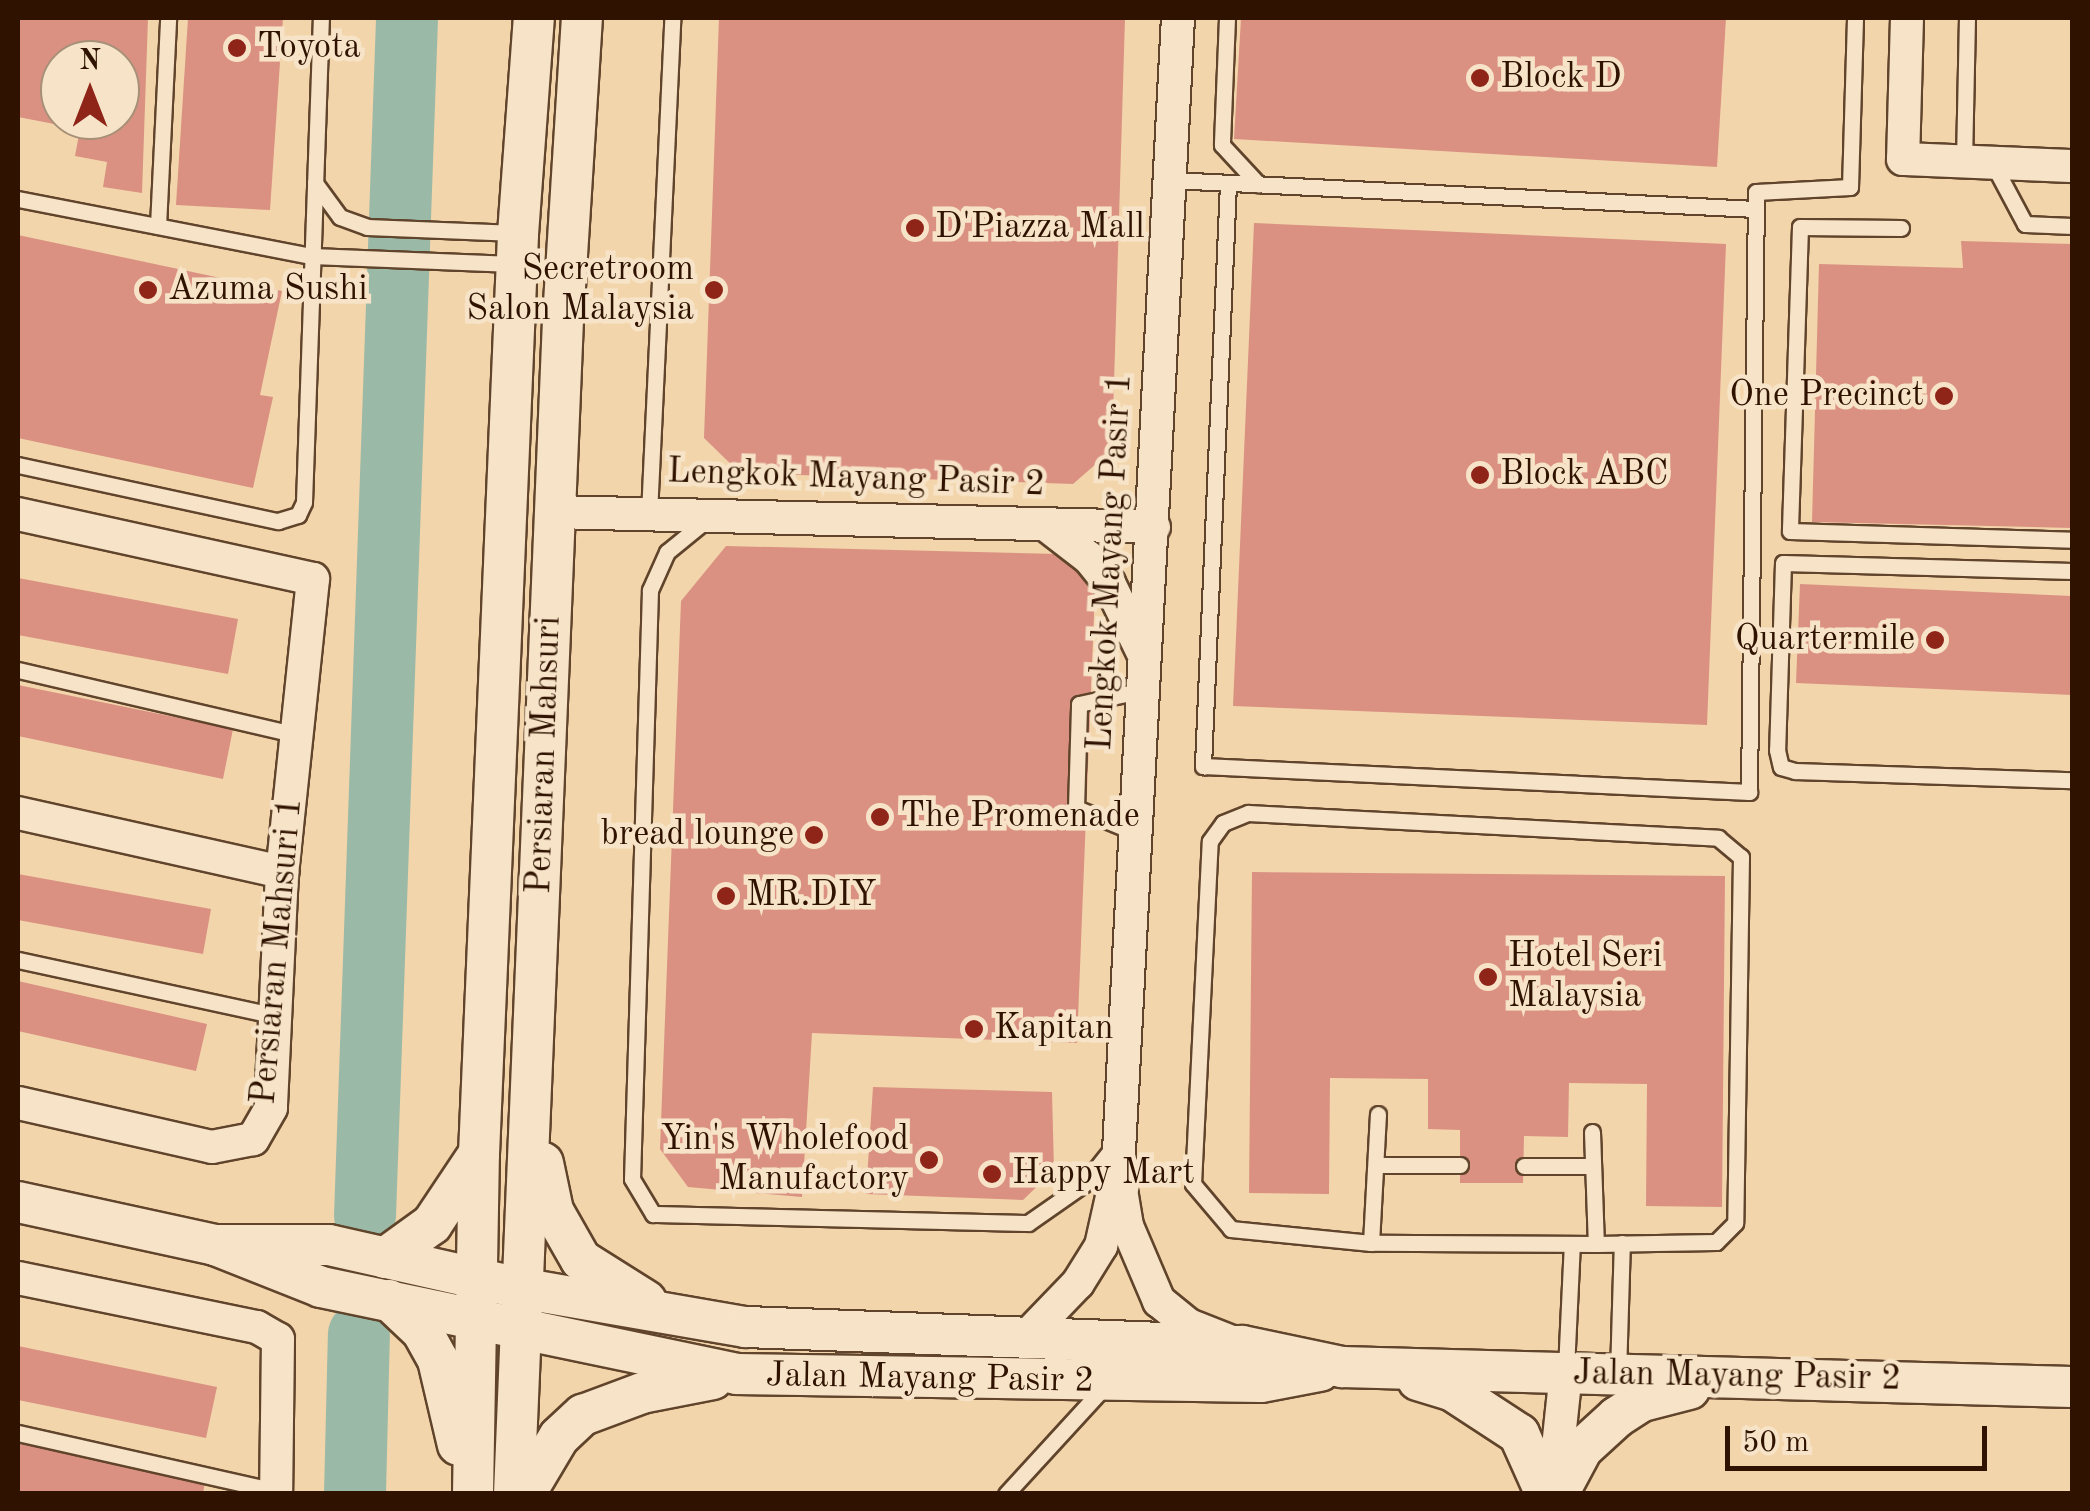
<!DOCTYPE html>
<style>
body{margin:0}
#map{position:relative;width:2090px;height:1511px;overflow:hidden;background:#f3d5ab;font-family:"Old Standard TT",serif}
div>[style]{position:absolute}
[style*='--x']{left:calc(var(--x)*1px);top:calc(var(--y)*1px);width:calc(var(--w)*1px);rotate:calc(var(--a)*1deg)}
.river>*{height:62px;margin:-31px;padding:0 31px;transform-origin:31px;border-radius:31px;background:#9bb9a7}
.building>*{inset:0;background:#da9182}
.roads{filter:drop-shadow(2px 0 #60442b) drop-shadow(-2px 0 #60442b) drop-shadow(0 2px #60442b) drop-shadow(0 -2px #60442b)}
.service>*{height:15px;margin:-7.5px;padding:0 7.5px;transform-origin:7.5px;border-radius:7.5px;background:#f7e4c8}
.minor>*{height:32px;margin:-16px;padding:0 16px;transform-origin:16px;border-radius:16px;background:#f7e4c8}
.tertiary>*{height:40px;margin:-20px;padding:0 20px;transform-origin:20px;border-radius:20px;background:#f7e4c8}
.dots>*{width:28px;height:28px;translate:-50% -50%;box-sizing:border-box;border:5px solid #f7e4c8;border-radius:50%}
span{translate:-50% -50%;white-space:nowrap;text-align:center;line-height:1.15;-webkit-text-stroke:9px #f7e4c8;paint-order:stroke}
.poi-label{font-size:35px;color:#2f1300}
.left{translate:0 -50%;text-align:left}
.right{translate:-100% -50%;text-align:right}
.street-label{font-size:35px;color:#2f1300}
.frame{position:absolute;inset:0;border:20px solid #2f1300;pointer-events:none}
.north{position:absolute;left:40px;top:40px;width:100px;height:100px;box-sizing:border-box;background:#f7e4c8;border:2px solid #a79078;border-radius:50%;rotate:0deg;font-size:28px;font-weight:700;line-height:40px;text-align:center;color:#2f1300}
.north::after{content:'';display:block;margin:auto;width:35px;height:45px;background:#8f2418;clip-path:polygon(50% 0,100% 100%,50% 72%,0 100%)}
.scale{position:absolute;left:1725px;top:1426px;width:262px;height:45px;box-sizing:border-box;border:5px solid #2f1300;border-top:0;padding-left:12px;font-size:30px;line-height:35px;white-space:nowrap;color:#2f1300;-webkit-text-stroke:8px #f7e4c8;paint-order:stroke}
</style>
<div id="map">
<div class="river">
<i style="--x:365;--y:1216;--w:1199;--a:-87.99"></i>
<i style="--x:355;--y:1494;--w:160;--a:-88.6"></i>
</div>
<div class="building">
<i style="clip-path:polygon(evenodd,18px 18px,148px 18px,142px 193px,103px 187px,107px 162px,75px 156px,80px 129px,18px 117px,18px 18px,60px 60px,120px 60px,120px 120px,60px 120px,60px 60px)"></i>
<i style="clip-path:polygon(188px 18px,283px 18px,270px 210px,176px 205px)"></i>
<i style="clip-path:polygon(719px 18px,1125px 18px,1112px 450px,1073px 484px,740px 473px,704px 438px)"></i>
<i style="clip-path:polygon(1241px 18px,1726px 18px,1717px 167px,1234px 139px)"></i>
<i style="clip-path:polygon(1254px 223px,1726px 244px,1707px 725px,1233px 706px)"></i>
<i style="clip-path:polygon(18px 235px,282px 291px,260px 395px,273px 397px,253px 488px,18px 438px)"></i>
<i style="clip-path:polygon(1961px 241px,2072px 244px,2072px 528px,1812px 522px,1819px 264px,1963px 268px)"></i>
<i style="clip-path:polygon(726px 546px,1059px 554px,1095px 590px,1077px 1043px,812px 1033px,802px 1197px,688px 1187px,660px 1149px,681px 601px)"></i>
<i style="clip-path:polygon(18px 578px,238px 619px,228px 674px,18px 635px)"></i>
<i style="clip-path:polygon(1800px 584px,2072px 596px,2072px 695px,1796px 683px)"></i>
<i style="clip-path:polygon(18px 685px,233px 729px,223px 779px,18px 736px)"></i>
<i style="clip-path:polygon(1252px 872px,1725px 876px,1722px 1207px,1646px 1206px,1647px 1084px,1569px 1083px,1568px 1137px,1524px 1136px,1523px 1183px,1460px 1183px,1460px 1130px,1428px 1129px,1428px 1079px,1330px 1078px,1329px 1194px,1249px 1193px)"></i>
<i style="clip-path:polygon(18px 874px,211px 909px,203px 954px,18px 920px)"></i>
<i style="clip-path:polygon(18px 981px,207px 1024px,196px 1071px,18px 1031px)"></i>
<i style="clip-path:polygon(873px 1087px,1052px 1092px,1054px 1170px,1023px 1200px,866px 1194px)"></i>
<i style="clip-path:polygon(18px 1346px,217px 1387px,206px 1438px,18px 1400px)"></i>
<i style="clip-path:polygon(18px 1443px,205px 1481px,203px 1494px,18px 1494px)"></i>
</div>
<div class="roads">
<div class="service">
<i style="--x:1227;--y:18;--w:127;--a:92.3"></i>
<i style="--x:1222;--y:145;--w:54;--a:47.2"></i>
<i style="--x:1964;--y:161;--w:143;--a:-88.8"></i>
<i style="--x:1993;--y:164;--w:68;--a:61.9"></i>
<i style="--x:2025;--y:224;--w:47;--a:2.4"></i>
<i style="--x:1171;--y:180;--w:586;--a:2.84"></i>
<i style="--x:315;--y:183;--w:42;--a:53.7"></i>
<i style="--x:340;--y:217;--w:29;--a:20"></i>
<i style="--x:367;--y:227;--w:149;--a:2.3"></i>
<i style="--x:1228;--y:183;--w:584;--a:92.46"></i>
<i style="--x:1203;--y:766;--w:547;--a:2.73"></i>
<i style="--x:1749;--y:792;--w:600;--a:-89.33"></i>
<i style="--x:1756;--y:192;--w:94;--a:-3"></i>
<i style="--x:1850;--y:187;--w:169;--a:-88.3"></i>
<i style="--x:18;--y:199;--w:299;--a:11"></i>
<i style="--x:312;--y:256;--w:201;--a:2.3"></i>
<i style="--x:158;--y:226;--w:208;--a:-87.2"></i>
<i style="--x:1901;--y:228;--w:101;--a:-179.4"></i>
<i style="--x:1800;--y:227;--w:304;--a:91.9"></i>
<i style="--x:1790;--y:531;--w:282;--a:1.8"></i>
<i style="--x:18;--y:465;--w:266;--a:12.2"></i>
<i style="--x:278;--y:521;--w:21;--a:-17"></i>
<i style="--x:298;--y:515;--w:14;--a:-65"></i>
<i style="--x:304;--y:502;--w:484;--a:-88"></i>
<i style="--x:649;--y:514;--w:497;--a:-87.3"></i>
<i style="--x:705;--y:521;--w:49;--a:140.8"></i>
<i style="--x:667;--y:552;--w:42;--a:114.1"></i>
<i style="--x:650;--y:590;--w:589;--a:91.75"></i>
<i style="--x:632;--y:1179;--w:41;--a:59"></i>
<i style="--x:653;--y:1214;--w:375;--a:1.4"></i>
<i style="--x:1028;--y:1223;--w:68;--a:-34.9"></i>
<i style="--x:1084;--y:1184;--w:48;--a:-51.7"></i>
<i style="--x:2072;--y:571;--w:289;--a:-178.4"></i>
<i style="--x:1783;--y:563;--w:187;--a:91.8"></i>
<i style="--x:1777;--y:750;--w:17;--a:77"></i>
<i style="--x:1781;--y:767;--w:15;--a:16"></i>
<i style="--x:1795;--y:771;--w:277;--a:1.9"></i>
<i style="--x:18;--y:670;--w:286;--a:13.1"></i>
<i style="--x:1248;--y:813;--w:471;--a:3"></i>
<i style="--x:1718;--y:838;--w:30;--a:40"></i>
<i style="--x:1741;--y:857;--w:366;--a:90.9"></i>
<i style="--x:1735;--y:1223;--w:27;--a:135"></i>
<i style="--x:1716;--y:1242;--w:120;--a:179"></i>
<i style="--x:1596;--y:1244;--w:225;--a:-179.7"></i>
<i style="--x:1371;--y:1243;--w:141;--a:-174.3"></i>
<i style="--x:1231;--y:1229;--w:59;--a:-130.2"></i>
<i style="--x:1193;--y:1184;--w:343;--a:-87.2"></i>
<i style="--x:1210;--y:841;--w:22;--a:-54"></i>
<i style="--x:1223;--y:823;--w:27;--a:-22"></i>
<i style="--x:1137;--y:833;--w:66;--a:-157.7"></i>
<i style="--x:1076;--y:808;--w:104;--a:-88.3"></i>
<i style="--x:1079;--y:704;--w:66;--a:-12.2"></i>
<i style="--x:18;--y:960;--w:266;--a:12.2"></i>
<i style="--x:1592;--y:1132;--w:112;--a:88"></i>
<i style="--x:1376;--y:1165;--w:84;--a:0"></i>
<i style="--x:1524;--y:1166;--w:69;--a:0"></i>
<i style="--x:1371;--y:1243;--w:129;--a:-86.9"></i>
<i style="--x:1566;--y:1369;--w:125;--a:-87.3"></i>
<i style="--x:1618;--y:1374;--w:131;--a:-88.3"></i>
<i style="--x:18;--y:1433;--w:264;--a:12.7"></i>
<i style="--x:1006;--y:1494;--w:148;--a:-47.5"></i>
</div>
<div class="minor">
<i style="--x:1907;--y:18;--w:141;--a:91.6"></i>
<i style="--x:1903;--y:159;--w:169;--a:2.4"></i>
<i style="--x:555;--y:512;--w:599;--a:1.43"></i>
<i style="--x:18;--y:514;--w:302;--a:12.4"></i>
<i style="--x:313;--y:579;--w:295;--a:96"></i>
<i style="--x:282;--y:872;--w:236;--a:92.7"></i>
<i style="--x:271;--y:1108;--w:36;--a:120"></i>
<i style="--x:253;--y:1139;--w:42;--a:169"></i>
<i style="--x:212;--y:1147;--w:199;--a:-167.2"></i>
<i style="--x:1045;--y:524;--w:56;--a:37.7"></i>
<i style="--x:1089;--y:558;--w:32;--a:51"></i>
<i style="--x:1109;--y:583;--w:78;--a:64.1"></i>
<i style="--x:18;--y:813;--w:271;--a:12.6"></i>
<i style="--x:1120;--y:1184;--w:43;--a:80.5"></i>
<i style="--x:1127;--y:1226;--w:82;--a:66.9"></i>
<i style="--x:1159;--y:1301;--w:38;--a:39"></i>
<i style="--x:1189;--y:1325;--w:43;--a:21.8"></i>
<i style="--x:18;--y:1278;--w:244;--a:11.6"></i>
<i style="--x:257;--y:1327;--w:24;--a:30"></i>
<i style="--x:278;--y:1339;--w:155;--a:90.7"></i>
<i style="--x:1025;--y:1338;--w:76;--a:-46.1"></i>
<i style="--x:1078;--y:1283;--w:44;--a:-58.1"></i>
<i style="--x:1101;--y:1246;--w:78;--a:-77.4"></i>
<i style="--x:1118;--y:1170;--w:1154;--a:-87.02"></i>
<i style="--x:1553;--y:1494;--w:122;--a:-83.9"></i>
</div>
<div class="tertiary">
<i style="--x:543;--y:1163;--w:49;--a:78.2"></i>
<i style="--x:553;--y:1211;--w:56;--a:60.3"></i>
<i style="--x:581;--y:1260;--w:77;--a:32.2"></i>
<i style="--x:18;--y:1202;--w:202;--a:12.3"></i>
<i style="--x:215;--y:1245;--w:114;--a:21.6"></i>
<i style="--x:321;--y:1287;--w:424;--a:11.8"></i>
<i style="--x:736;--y:1374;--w:525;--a:0.87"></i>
<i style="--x:1261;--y:1382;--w:60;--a:-10.6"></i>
<i style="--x:215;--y:1245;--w:114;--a:0"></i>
<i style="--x:329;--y:1245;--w:201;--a:12.7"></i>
<i style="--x:525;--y:1289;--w:224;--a:9.8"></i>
<i style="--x:746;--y:1327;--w:496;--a:2.2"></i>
<i style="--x:1242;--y:1346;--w:102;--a:11.9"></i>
<i style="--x:1342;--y:1367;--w:730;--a:1.57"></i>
<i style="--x:385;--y:1258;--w:58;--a:-35.9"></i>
<i style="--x:432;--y:1224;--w:83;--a:-56.3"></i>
<i style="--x:389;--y:1300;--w:45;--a:43.2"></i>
<i style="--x:422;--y:1331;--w:33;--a:61"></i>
<i style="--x:438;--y:1360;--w:87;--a:76.8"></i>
<i style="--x:1418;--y:1380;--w:37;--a:17"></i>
<i style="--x:1453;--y:1391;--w:79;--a:33.1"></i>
<i style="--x:1519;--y:1434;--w:66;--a:65.8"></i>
<i style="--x:473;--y:1494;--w:340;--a:-89"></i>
<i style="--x:479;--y:1154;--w:921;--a:-87.57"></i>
<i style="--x:518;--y:234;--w:217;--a:-85.8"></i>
<i style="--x:514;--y:1494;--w:1176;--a:-87.61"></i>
<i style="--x:563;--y:319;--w:302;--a:-86.4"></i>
<i style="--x:525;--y:1494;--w:66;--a:-59.2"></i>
<i style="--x:559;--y:1437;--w:33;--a:-43"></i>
<i style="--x:583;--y:1415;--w:63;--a:-20.4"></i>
<i style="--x:642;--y:1393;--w:72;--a:-11.2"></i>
<i style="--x:1558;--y:1494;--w:51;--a:-61.9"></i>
<i style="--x:1582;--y:1449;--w:47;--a:-42.4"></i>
<i style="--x:1617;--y:1417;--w:30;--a:-33"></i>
<i style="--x:1642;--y:1401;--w:49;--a:-14.3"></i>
</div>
</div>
<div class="dots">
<i style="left:237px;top:48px;background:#8f2418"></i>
<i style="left:1480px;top:78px;background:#8f2418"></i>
<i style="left:915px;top:228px;background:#8f2418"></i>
<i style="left:148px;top:290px;background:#8f2418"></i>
<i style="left:714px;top:290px;background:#8f2418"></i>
<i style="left:1944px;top:396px;background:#8f2418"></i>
<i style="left:1480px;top:475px;background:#8f2418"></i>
<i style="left:1935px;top:640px;background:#8f2418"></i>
<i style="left:880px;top:817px;background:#8f2418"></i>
<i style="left:814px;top:835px;background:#8f2418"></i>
<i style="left:726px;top:896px;background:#8f2418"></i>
<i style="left:1488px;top:977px;background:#8f2418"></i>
<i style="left:974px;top:1029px;background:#8f2418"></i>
<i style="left:929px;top:1160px;background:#8f2418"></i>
<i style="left:992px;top:1174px;background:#8f2418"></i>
</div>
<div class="poi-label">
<span class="left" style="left:257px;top:48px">Toyota</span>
<span class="left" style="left:1500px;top:78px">Block D</span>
<span class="left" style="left:935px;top:228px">D'Piazza Mall</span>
<span class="right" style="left:694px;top:290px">Secretroom<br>Salon Malaysia</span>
<span class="left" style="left:168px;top:290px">Azuma Sushi</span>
<span class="right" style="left:1924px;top:396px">One Precinct</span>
<span class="left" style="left:1500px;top:475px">Block ABC</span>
<span class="right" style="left:1915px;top:640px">Quartermile</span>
<span class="left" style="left:900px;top:817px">The Promenade</span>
<span class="right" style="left:794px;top:835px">bread lounge</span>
<span class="left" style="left:746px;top:896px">MR.DIY</span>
<span class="left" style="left:1508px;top:977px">Hotel Seri<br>Malaysia</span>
<span class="left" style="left:994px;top:1029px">Kapitan</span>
<span class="right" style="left:909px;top:1160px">Yin's Wholefood<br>Manufactory</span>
<span class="left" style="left:1012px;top:1174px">Happy Mart</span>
</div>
<div class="street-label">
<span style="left:856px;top:479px;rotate:2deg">Lengkok Mayang Pasir 2</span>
<span style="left:1111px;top:562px;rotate:-87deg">Lengkok Mayang Pasir 1</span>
<span style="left:545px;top:755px;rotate:-88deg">Persiaran Mahsuri</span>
<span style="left:278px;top:951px;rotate:-85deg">Persiaran Mahsuri 1</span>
<span style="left:1737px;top:1377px;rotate:1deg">Jalan Mayang Pasir 2</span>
<span style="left:930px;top:1379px;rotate:1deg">Jalan Mayang Pasir 2</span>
</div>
<div class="frame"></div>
<div class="north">N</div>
<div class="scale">50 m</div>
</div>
